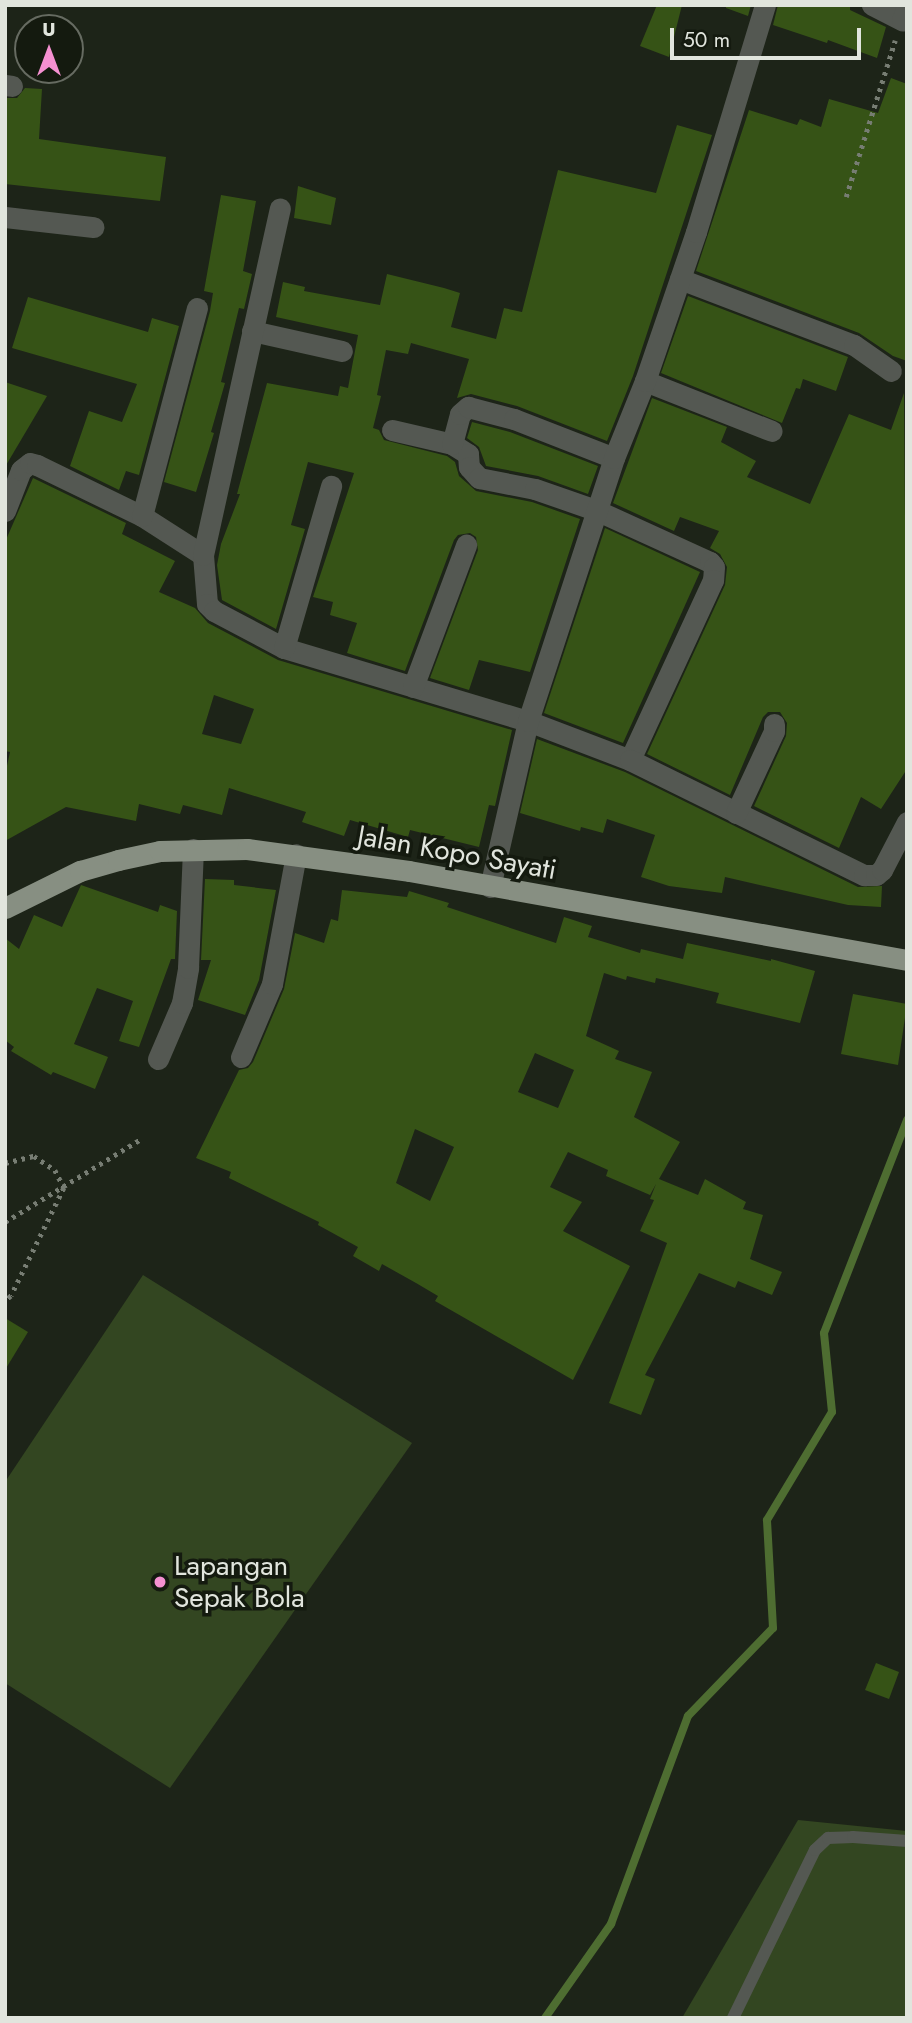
<!DOCTYPE html>
<style>
body{margin:0}
#map{position:relative;width:912px;height:2023px;overflow:hidden;background:#1d2418;font-family:Jost,sans-serif}
div>[style]{position:absolute}
[style*='--x']{left:calc(var(--x)*1px);top:calc(var(--y)*1px);width:calc(var(--w)*1px);rotate:calc(var(--a)*1deg)}
.green>*{inset:0;background:#334621}
.stream>*{height:8px;margin:-4px;padding:0 4px;transform-origin:4px;border-radius:4px;background:#4e6d31}
.building>*{inset:0;background:#365316}
.path>*{height:4.5px;margin-top:-2.25px;transform-origin:0;background:repeating-linear-gradient(90deg,#777d73 0 3.5px,transparent 0 8.5px)}
.lane>*{height:12px;margin:-6px;padding:0 6px;transform-origin:6px;border-radius:6px;background:#545852}
.street>*{height:21px;margin:-10.5px;padding:0 10.5px;transform-origin:10.5px;border-radius:10.5px;background:#545852}
.primary>*{height:21px;margin:-10.5px;padding:0 10.5px;transform-origin:10.5px;border-radius:10.5px;background:#878f82}
.dots>*{width:19px;height:19px;translate:-50% -50%;box-sizing:border-box;border:4px solid #141a0f;border-radius:50%}
span{translate:-50% -50%;white-space:nowrap;text-align:center;line-height:1.15;-webkit-text-stroke:7px #141a0f;paint-order:stroke}
.street-label{font-size:28px;color:#e1e5dd}
.poi-label{font-size:28px;color:#e1e5dd}
.left{translate:0 -50%;text-align:left}
.frame{position:absolute;inset:0;border:7px solid #e1e5dd;pointer-events:none}
.north{position:absolute;left:14px;top:14px;width:70px;height:70px;box-sizing:border-box;background:#141a0f;border:2px solid #666b61;border-radius:50%;rotate:0deg;font-size:19px;font-weight:700;line-height:28px;text-align:center;color:#e1e5dd}
.north::after{content:'';display:block;margin:auto;width:24px;height:32px;background:#f590d1;clip-path:polygon(50% 0,100% 100%,50% 72%,0 100%)}
.scale{position:absolute;left:670px;top:28px;width:191px;height:32px;box-sizing:border-box;border:4px solid #e1e5dd;border-top:0;padding-left:9px;font-size:21px;line-height:24px;white-space:nowrap;color:#e1e5dd;-webkit-text-stroke:5px #141a0f;paint-order:stroke}
</style>
<div id="map">
<div class="green">
<i style="clip-path:polygon(143px 1275px,412px 1443px,170px 1788px,5px 1683px,5px 1482px)"></i>
<i style="clip-path:polygon(798px 1820px,907px 1831px,907px 2018px,682px 2018px)"></i>
</div>
<div class="stream">
<i style="--x:545;--y:2018;--w:115;--a:-54.9"></i>
<i style="--x:611;--y:1924;--w:222;--a:-69.7"></i>
<i style="--x:688;--y:1716;--w:122;--a:-46"></i>
<i style="--x:773;--y:1628;--w:108;--a:-93.2"></i>
<i style="--x:767;--y:1520;--w:126;--a:-59"></i>
<i style="--x:832;--y:1412;--w:79;--a:-95.8"></i>
<i style="--x:824;--y:1333;--w:229;--a:-68.7"></i>
</div>
<div class="building">
<i style="clip-path:polygon(657px 5px,682px 5px,669px 57px,640px 46px)"></i>
<i style="clip-path:polygon(726px 5px,751px 5px,748px 16px,726px 8px)"></i>
<i style="clip-path:polygon(778px 5px,850px 5px,850px 10px,886px 27px,877px 58px,828px 40px,827px 43px,773px 25px)"></i>
<i style="clip-path:polygon(891px 78px,907px 84px,907px 361px,893px 356px,859px 333px,696px 271px,749px 110px,797px 125px,800px 119px,821px 127px,829px 99px,878px 113px)"></i>
<i style="clip-path:polygon(25px 88px,42px 89px,39px 139px,166px 157px,160px 201px,5px 184px,5px 98px,17px 98px)"></i>
<i style="clip-path:polygon(677px 125px,712px 135px,633px 376px,607px 441px,517px 406px,471px 394px,457px 398px,469px 359px,411px 343px,408px 354px,386px 350px,377px 395px,381px 396px,373px 428px,379px 430px,384px 440px,447px 456px,455px 462px,459px 476px,476px 491px,532px 502px,580px 519px,530px 672px,479px 660px,469px 690px,430px 678px,478px 550px,476px 537px,470px 533px,458px 535px,454px 540px,405px 671px,347px 653px,357px 623px,330px 615px,333px 602px,313px 597px,354px 473px,308px 462px,291px 525px,305px 529px,276px 629px,222px 600px,217px 565px,221px 544px,240px 494px,237px 494px,267px 383px,338px 396px,340px 386px,348px 388px,358px 335px,276px 317px,283px 282px,305px 287px,304px 291px,380px 305px,387px 274px,444px 288px,460px 293px,451px 327px,496px 339px,504px 308px,522px 312px,558px 170px,656px 193px)"></i>
<i style="clip-path:polygon(298px 186px,336px 198px,331px 225px,294px 218px)"></i>
<i style="clip-path:polygon(221px 195px,256px 201px,243px 271px,252px 274px,244px 309px,239px 308px,221px 382px,225px 383px,211px 432px,214px 433px,196px 492px,164px 482px,210px 311px,213px 293px,204px 291px)"></i>
<i style="clip-path:polygon(688px 296px,848px 357px,836px 391px,803px 379px,800px 389px,796px 388px,782px 423px,661px 373px)"></i>
<i style="clip-path:polygon(28px 297px,148px 332px,152px 318px,179px 326px,139px 475px,126px 471px,119px 490px,70px 466px,89px 411px,122px 422px,137px 384px,12px 348px)"></i>
<i style="clip-path:polygon(5px 382px,47px 396px,5px 467px)"></i>
<i style="clip-path:polygon(904px 393px,907px 769px,881px 809px,861px 797px,839px 848px,754px 806px,786px 736px,787px 723px,780px 712px,768px 712px,763px 717px,730px 795px,647px 754px,725px 585px,727px 567px,720px 554px,710px 548px,719px 531px,680px 517px,674px 531px,613px 503px,652px 398px,727px 427px,721px 442px,756px 461px,747px 477px,810px 504px,849px 414px,891px 430px)"></i>
<i style="clip-path:polygon(472px 422px,510px 432px,598px 466px,588px 494px,538px 476px,486px 466px,479px 447px,467px 438px)"></i>
<i style="clip-path:polygon(evenodd,33px 478px,126px 523px,122px 534px,175px 561px,159px 592px,195px 608px,208px 623px,278px 660px,512px 730px,495px 806px,489px 805px,479px 847px,410px 830px,408px 837px,350px 820px,344px 836px,302px 822px,306px 812px,229px 788px,222px 815px,183px 805px,180px 814px,139px 804px,136px 821px,66px 807px,5px 841px,5px 775px,10px 752px,5px 751px,5px 542px,33px 478px,214px 695px,254px 709px,241px 744px,202px 734px,214px 695px)"></i>
<i style="clip-path:polygon(605px 528px,700px 572px,623px 743px,544px 713px)"></i>
<i style="clip-path:polygon(537px 739px,625px 772px,858px 887px,882px 886px,881px 907px,848px 905px,725px 877px,722px 893px,669px 886px,641px 877px,655px 835px,607px 819px,603px 833px,581px 827px,580px 831px,520px 813px)"></i>
<i style="clip-path:polygon(205px 879px,234px 880px,234px 885px,276px 890px,259px 980px,245px 1015px,198px 1000px,211px 960px,201px 960px)"></i>
<i style="clip-path:polygon(81px 885px,158px 912px,160px 905px,177px 911px,175px 959px,171px 959px,139px 1047px,119px 1041px,133px 1001px,97px 988px,74px 1044px,108px 1057px,95px 1089px,53px 1072px,51px 1075px,11px 1051px,14px 1047px,5px 1040px,5px 938px,19px 949px,34px 915px,62px 927px)"></i>
<i style="clip-path:polygon(evenodd,342px 890px,407px 897px,409px 891px,449px 903px,447px 907px,556px 943px,564px 917px,592px 926px,588px 937px,640px 953px,641px 949px,683px 959px,687px 943px,771px 961px,771px 959px,815px 971px,800px 1023px,716px 1003px,719px 993px,656px 978px,655px 983px,627px 976px,626px 980px,604px 973px,586px 1036px,619px 1051px,615px 1059px,652px 1072px,634px 1117px,680px 1142px,659px 1179px,698px 1195px,705px 1179px,746px 1202px,743px 1209px,763px 1215px,750px 1259px,782px 1272px,772px 1295px,738px 1281px,735px 1288px,699px 1273px,645px 1375px,655px 1379px,641px 1415px,609px 1403px,667px 1243px,640px 1231px,654px 1200px,650px 1199px,656px 1184px,650px 1195px,606px 1176px,608px 1170px,568px 1152px,550px 1187px,582px 1202px,563px 1231px,630px 1266px,573px 1380px,435px 1301px,438px 1296px,416px 1283px,382px 1264px,379px 1271px,353px 1256px,358px 1247px,318px 1225px,319px 1222px,229px 1178px,231px 1172px,196px 1158px,239px 1070px,248px 1068px,253px 1062px,284px 989px,295px 933px,324px 943px,331px 919px,338px 921px,342px 890px,535px 1053px,574px 1070px,558px 1108px,518px 1092px,535px 1053px,342px 890px,415px 1129px,454px 1147px,430px 1201px,396px 1183px,415px 1129px)"></i>
<i style="clip-path:polygon(853px 994px,907px 1004px,898px 1065px,841px 1054px)"></i>
<i style="clip-path:polygon(5px 1318px,28px 1332px,5px 1370px)"></i>
<i style="clip-path:polygon(876px 1663px,899px 1672px,889px 1699px,865px 1690px)"></i>
</div>
<div class="path">
<i style="--x:846;--y:197;--w:164;--a:-72.6"></i>
<i style="--x:5;--y:1163;--w:30;--a:-14"></i>
<i style="--x:34;--y:1156;--w:25;--a:34"></i>
<i style="--x:55;--y:1170;--w:20;--a:63"></i>
<i style="--x:64;--y:1188;--w:120;--a:116.1"></i>
<i style="--x:11;--y:1296;--w:8;--a:140"></i>
<i style="--x:5;--y:1222;--w:159;--a:-31.4"></i>
</div>
<div class="lane">
<i style="--x:733;--y:2018;--w:187;--a:-64"></i>
<i style="--x:815;--y:1850;--w:18;--a:-43"></i>
<i style="--x:828;--y:1838;--w:25;--a:-2"></i>
<i style="--x:853;--y:1837;--w:54;--a:4.2"></i>
</div>
<div class="street">
<i style="--x:872;--y:5;--w:34;--a:27"></i>
<i style="--x:902;--y:20;--w:15;--a:-70"></i>
<i style="--x:5;--y:85;--w:7;--a:8"></i>
<i style="--x:5;--y:217;--w:89;--a:6.5"></i>
<i style="--x:680;--y:279;--w:186;--a:20.8"></i>
<i style="--x:854;--y:345;--w:45;--a:35.1"></i>
<i style="--x:252;--y:331;--w:92;--a:12.5"></i>
<i style="--x:645;--y:381;--w:136;--a:21.5"></i>
<i style="--x:392;--y:430;--w:62;--a:13.1"></i>
<i style="--x:452;--y:444;--w:19;--a:32"></i>
<i style="--x:468;--y:454;--w:13;--a:86"></i>
<i style="--x:469;--y:467;--w:15;--a:48"></i>
<i style="--x:479;--y:478;--w:57;--a:11.1"></i>
<i style="--x:535;--y:489;--w:67;--a:19.2"></i>
<i style="--x:598;--y:511;--w:123;--a:24.5"></i>
<i style="--x:710;--y:562;--w:6;--a:51"></i>
<i style="--x:714;--y:567;--w:13;--a:94"></i>
<i style="--x:713;--y:580;--w:198;--a:114.8"></i>
<i style="--x:452;--y:444;--w:31;--a:-75"></i>
<i style="--x:460;--y:414;--w:11;--a:-41"></i>
<i style="--x:468;--y:407;--w:48;--a:14.6"></i>
<i style="--x:514;--y:419;--w:107;--a:21.3"></i>
<i style="--x:5;--y:511;--w:44;--a:-68.7"></i>
<i style="--x:21;--y:470;--w:11;--a:-38"></i>
<i style="--x:30;--y:463;--w:7;--a:16"></i>
<i style="--x:37;--y:465;--w:117;--a:25.9"></i>
<i style="--x:142;--y:516;--w:72;--a:32.6"></i>
<i style="--x:203;--y:555;--w:49;--a:85.3"></i>
<i style="--x:207;--y:604;--w:10;--a:45"></i>
<i style="--x:214;--y:611;--w:79;--a:27.9"></i>
<i style="--x:284;--y:648;--w:255;--a:16.7"></i>
<i style="--x:528;--y:721;--w:109;--a:20.9"></i>
<i style="--x:630;--y:760;--w:261;--a:26.2"></i>
<i style="--x:864;--y:875;--w:12;--a:0"></i>
<i style="--x:876;--y:875;--w:8;--a:-40"></i>
<i style="--x:882;--y:870;--w:54;--a:-62.5"></i>
<i style="--x:142;--y:516;--w:215;--a:-75.2"></i>
<i style="--x:203;--y:555;--w:355;--a:-77.5"></i>
<i style="--x:284;--y:648;--w:169;--a:-73.8"></i>
<i style="--x:413;--y:687;--w:152;--a:-69.5"></i>
<i style="--x:736;--y:813;--w:90;--a:-65.1"></i>
<i style="--x:774;--y:731;--w:7;--a:-90"></i>
<i style="--x:490;--y:887;--w:170;--a:-77.1"></i>
<i style="--x:528;--y:721;--w:277;--a:-71.9"></i>
<i style="--x:614;--y:458;--w:83;--a:-68.1"></i>
<i style="--x:645;--y:381;--w:157;--a:-71.1"></i>
<i style="--x:696;--y:232;--w:237;--a:-73.1"></i>
<i style="--x:241;--y:1057;--w:79;--a:-67"></i>
<i style="--x:272;--y:984;--w:132;--a:-79.5"></i>
<i style="--x:158;--y:1059;--w:61;--a:-66.8"></i>
<i style="--x:182;--y:1003;--w:36;--a:-80"></i>
<i style="--x:188;--y:968;--w:119;--a:-87.6"></i>
</div>
<div class="primary">
<i style="--x:5;--y:908;--w:84;--a:-26.3"></i>
<i style="--x:80;--y:871;--w:40;--a:-16"></i>
<i style="--x:118;--y:860;--w:43;--a:-12.1"></i>
<i style="--x:160;--y:851;--w:87;--a:-1.3"></i>
<i style="--x:247;--y:849;--w:163;--a:7.7"></i>
<i style="--x:409;--y:871;--w:506;--a:10.13"></i>
</div>
<div class="dots">
<i style="left:160px;top:1582px;background:#f590d1"></i>
</div>
<div class="street-label">
<span style="left:457px;top:853px;rotate:10deg">Jalan Kopo Sayati</span>
</div>
<div class="poi-label">
<span class="left" style="left:174px;top:1582px">Lapangan<br>Sepak Bola</span>
</div>
<div class="frame"></div>
<div class="north">U</div>
<div class="scale">50 m</div>
</div>
